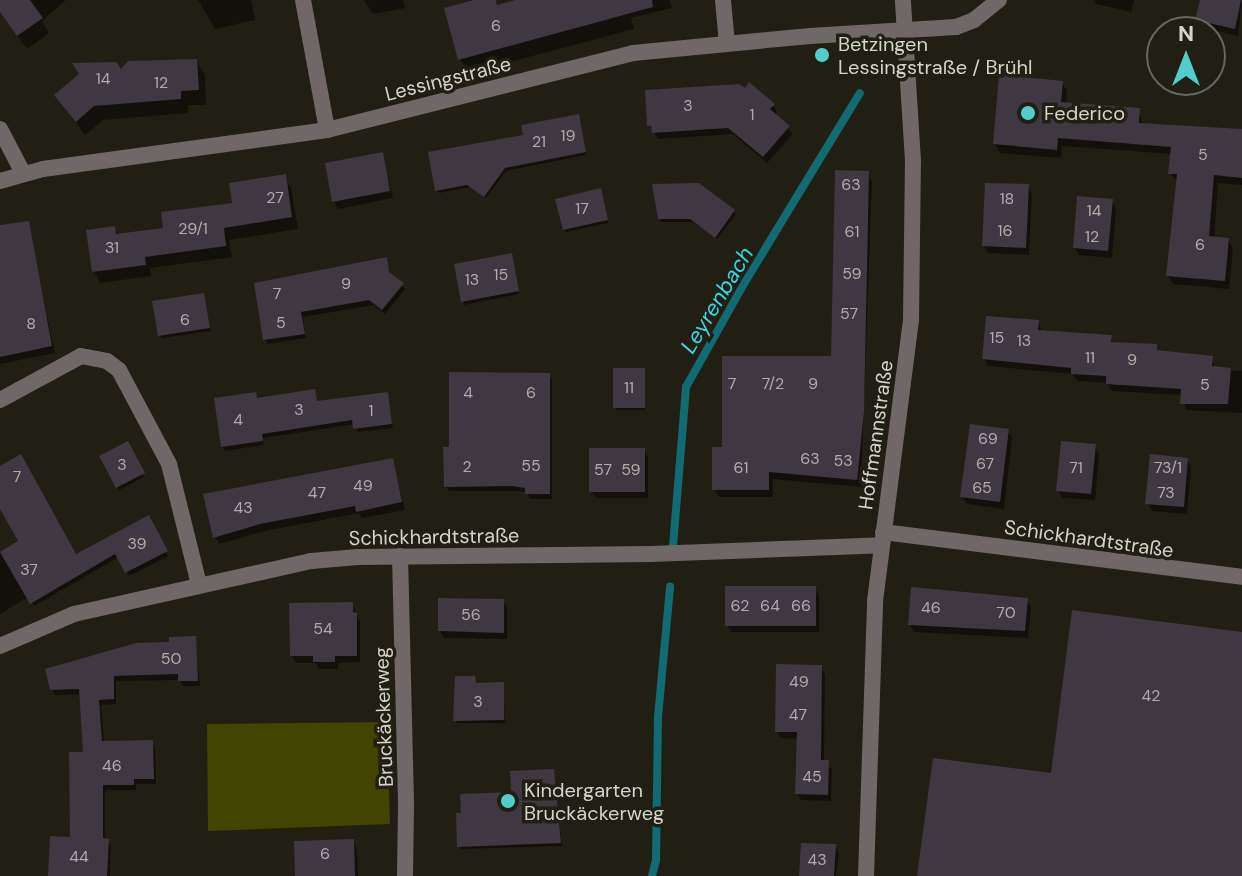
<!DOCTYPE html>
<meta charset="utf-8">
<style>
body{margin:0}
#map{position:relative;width:1242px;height:876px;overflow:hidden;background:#211f14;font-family:"DM Sans",sans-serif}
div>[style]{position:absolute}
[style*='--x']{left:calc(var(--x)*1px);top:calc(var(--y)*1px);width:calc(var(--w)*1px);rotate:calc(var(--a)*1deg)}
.green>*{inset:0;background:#414500}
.shadow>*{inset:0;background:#0007}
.stream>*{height:8px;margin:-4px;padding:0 4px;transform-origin:4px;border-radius:4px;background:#126a72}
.building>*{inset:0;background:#3f3741}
.minor>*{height:16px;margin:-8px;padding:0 8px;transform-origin:8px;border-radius:8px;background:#6f6768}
.tertiary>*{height:16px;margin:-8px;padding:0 8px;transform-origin:8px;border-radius:8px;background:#6f6768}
.dots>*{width:22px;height:22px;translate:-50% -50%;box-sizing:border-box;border:4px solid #211f14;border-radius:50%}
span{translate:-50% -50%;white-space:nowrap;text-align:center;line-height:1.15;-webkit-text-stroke:7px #211f14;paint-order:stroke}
.number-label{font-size:16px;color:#b0ada9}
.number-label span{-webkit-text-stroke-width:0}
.poi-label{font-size:20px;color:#d5d4cc}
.left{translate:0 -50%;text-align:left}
.street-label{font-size:20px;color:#d5d4cc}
.water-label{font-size:22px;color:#39d8e6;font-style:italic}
.north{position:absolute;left:1146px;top:16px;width:80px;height:80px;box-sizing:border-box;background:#211f14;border:2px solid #69675e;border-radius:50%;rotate:0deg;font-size:22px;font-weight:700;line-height:32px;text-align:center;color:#d5d4cc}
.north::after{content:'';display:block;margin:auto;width:28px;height:36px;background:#53cdcb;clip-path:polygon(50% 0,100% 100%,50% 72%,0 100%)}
</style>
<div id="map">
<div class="green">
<i style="clip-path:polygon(387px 722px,390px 824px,208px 831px,207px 724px)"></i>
</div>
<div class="shadow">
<i style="clip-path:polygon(0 0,66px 0,42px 21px,49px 33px,27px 49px,0 12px)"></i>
<i style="clip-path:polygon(198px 0,251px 0,255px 20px,215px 29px)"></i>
<i style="clip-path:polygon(364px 0,403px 0,405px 8px,373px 14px)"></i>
<i style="clip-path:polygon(481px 0,495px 0,499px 7px,523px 0,670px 0,672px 8px,631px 18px,634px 29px,468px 73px,460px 59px)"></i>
<i style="clip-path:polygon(1094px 0,1134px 0,1131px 12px,1096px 4px)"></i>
<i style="clip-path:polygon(1202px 0,1242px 0,1238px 36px,1202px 27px,1198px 20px)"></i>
<i style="clip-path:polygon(196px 61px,205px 75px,206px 105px,188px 105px,188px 113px,103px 120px,85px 135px,56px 95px,81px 75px)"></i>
<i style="clip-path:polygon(1062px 83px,1067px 91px,1066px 104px,1139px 110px,1143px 125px,1242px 130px,1242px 185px,1218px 183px,1214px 239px,1228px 240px,1233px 248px,1229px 289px,1173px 284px,1168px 276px,1178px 182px,1170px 173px,1172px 154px,1062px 146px,1061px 158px,1000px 153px,995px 144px)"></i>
<i style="clip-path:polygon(745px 90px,773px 105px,777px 112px,775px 115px,793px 134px,767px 163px,733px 134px,658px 139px,649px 125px)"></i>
<i style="clip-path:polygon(580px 119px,586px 155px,506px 171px,486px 198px,470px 187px,439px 193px,437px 190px,525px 136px)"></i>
<i style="clip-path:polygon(382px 155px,393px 198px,338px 209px,334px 201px)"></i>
<i style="clip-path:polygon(867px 173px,872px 181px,861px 487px,773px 479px,773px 497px,719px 497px,714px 489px,724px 449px,833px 358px)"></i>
<i style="clip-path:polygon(285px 176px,291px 188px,298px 229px,229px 240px,232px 257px,150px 268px,151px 276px,100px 283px,94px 271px,114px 228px,119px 236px,165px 229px,234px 204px)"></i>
<i style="clip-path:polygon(1028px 186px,1032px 194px,1029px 255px,988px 253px,984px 246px)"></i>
<i style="clip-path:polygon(601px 193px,608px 223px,566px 232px,564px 229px)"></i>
<i style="clip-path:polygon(1112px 201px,1116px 209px,1112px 258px,1079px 255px,1075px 248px)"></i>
<i style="clip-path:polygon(734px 211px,736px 214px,717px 239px,693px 222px,661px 222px,660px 219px)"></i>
<i style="clip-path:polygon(27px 223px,55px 353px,0 364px,0 228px)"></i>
<i style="clip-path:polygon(513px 258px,519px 294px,464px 305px,463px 302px)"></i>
<i style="clip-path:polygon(386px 259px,390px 275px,405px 289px,385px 314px,374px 305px,303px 317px,306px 338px,267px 344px,256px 285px)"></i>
<i style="clip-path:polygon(203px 295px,211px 331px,162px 338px,160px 336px)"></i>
<i style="clip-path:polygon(1038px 322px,1042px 332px,1110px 337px,1114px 344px,1156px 346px,1160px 353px,1211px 357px,1215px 369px,1242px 371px,1242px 413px,1186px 410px,1182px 395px,1112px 391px,1107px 383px,1077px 381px,1073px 374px,988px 366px,984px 358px)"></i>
<i style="clip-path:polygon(644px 370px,645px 410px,617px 410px,615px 407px)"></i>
<i style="clip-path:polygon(549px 375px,552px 380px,552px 499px,530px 499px,527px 492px,516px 491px,449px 491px,446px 486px,451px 449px)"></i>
<i style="clip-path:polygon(387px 394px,393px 428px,358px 432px,355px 424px,263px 438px,264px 445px,225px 451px,223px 446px,317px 403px)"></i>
<i style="clip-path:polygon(1008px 431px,1012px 438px,1004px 509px,967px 504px,962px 497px)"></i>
<i style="clip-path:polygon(127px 444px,144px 477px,119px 490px,101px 457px)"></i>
<i style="clip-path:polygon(1095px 446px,1099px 454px,1095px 500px,1062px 498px,1058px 491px)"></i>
<i style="clip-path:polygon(644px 450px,648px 458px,648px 498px,596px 498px,591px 491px)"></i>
<i style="clip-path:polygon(392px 460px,405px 510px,362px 518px,359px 513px,265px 531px,219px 544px,215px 537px,205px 496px)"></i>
<i style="clip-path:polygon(1187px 460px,1191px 467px,1187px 514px,1152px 511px,1148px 503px)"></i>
<i style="clip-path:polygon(0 468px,75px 556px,148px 517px,168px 556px,129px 576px,119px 557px,34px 606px,28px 597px,0 614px,0 553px,20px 541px,0 505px)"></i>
<i style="clip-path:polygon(815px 588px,819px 595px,819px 632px,731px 632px,727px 625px)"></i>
<i style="clip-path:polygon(1026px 599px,1031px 607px,1028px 638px,914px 632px,910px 625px)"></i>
<i style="clip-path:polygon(503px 601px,507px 608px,507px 639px,444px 638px,440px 631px)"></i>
<i style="clip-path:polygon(352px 604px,360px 622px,360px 662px,338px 663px,338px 669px,319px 669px,316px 663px,296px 663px,292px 656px)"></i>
<i style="clip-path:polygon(195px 638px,200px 686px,183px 686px,180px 680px,116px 681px,116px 704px,101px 705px,104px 743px,152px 742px,155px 748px,156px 784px,136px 784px,136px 790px,105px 790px,105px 840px,111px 846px,110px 876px,51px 876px,73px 839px,85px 754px,82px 694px,55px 695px,52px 689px)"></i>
<i style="clip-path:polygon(821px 667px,825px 675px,824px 762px,832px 769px,831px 801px,801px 800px,797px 793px,798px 739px,781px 738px,777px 731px)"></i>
<i style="clip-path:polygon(474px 678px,476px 685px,503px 684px,505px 723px,456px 723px)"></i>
<i style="clip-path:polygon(554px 774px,562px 846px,461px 849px,459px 846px,513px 794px)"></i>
<i style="clip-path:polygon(353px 841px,357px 848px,358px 876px,298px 876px)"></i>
<i style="clip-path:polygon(834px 846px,839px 853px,836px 876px,801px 876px)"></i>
</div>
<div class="stream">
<i style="--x:673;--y:546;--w:160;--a:-85.3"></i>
<i style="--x:686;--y:387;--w:120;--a:-60.7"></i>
<i style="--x:745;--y:282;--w:221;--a:-58.7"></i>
<i style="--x:652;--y:876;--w:16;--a:-76"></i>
<i style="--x:656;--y:860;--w:143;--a:-89.2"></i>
<i style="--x:658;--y:717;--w:131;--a:-84.7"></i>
</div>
<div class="building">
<i style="clip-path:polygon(0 0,30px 0,43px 18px,17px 36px,0 12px)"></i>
<i style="clip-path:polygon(474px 0,496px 0,497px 5px,515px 0,652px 0,653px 7px,458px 60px,444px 8px)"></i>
<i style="clip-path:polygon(1200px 0,1241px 0,1235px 29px,1195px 20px)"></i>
<i style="clip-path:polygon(197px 59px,199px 90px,181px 91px,181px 99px,94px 106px,76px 122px,54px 95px,79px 74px,72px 63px,116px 62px,121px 69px,128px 61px)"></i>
<i style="clip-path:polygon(999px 75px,1063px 81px,1061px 102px,1140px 108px,1139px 123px,1242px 129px,1242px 178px,1214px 175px,1209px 236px,1229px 238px,1225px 281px,1166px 276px,1177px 174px,1168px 174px,1171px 147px,1058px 138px,1057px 150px,993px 144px)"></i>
<i style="clip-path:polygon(749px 82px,775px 104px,770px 109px,790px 126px,763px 157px,728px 128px,652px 133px,651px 126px,647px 126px,645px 90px,739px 84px,745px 88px)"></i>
<i style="clip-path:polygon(579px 114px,586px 152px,505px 168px,484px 197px,467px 185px,435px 191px,428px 152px,523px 135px,521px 125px)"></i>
<i style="clip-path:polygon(383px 152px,390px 191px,332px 202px,325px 163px)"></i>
<i style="clip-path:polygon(835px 170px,869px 171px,864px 412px,857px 480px,769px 472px,769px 490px,712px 490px,712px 447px,722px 447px,722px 356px,831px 356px)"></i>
<i style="clip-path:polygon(286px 174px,292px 217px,224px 228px,226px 246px,145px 257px,146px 265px,92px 272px,86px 230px,115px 226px,116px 234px,163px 228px,161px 212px,232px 203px,229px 183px)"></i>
<i style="clip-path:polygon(699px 183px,735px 210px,715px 238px,690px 219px,658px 219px,652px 184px)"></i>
<i style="clip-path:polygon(985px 183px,1029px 184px,1026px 248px,982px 246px)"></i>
<i style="clip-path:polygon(601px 188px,608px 220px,563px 230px,555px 199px)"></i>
<i style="clip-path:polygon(1077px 196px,1113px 199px,1108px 251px,1073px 248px)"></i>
<i style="clip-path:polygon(29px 221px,52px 346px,0 357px,0 225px)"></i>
<i style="clip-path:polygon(512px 253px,519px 291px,461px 302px,454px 264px)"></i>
<i style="clip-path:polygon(387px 257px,389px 272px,404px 283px,382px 310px,369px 300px,301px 312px,305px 334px,263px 340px,254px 283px)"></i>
<i style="clip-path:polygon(204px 293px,210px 328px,158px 336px,152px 301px)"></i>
<i style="clip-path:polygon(986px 316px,1039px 320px,1038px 330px,1112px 335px,1111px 342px,1157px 344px,1157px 350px,1213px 356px,1212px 366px,1231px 368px,1228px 404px,1180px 404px,1181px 389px,1106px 384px,1106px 376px,1071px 374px,1071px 368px,982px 359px)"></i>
<i style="clip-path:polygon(613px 368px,645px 368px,645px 408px,613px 408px)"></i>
<i style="clip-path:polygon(449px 372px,550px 373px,550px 494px,525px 494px,525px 488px,512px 486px,444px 487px,443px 447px,449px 447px)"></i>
<i style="clip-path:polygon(315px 389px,317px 401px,388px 392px,392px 424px,353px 429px,352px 420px,262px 434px,263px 441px,221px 447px,214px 398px,256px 392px,257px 398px)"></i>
<i style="clip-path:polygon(970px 424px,1009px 429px,1000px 502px,960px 497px)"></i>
<i style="clip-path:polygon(128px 441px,145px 473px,116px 488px,99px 456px)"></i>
<i style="clip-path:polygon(1061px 441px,1096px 444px,1091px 494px,1056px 491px)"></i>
<i style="clip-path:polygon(589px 448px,645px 448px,645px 492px,589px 492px)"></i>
<i style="clip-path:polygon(21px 454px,76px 554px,149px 515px,168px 551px,125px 573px,115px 554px,30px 604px,0 552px,18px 541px,0 509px,0 466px)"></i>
<i style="clip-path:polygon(1150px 454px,1188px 458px,1184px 507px,1145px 504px)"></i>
<i style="clip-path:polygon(393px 458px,402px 502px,356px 512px,355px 506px,260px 524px,213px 538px,203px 494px)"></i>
<i style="clip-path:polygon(725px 586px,816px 586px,816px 626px,725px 626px)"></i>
<i style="clip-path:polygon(911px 587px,1028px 598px,1025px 631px,908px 625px)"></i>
<i style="clip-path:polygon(438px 598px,504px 599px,504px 633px,438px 631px)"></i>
<i style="clip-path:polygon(353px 602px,353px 612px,357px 613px,357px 656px,335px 656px,335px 662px,313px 662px,313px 656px,290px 656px,289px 603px)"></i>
<i style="clip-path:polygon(1072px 610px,1242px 632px,1242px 876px,917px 876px,933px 758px,1051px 773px)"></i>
<i style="clip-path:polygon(196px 636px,198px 681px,178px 681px,178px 674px,114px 676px,114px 699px,99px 700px,102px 741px,153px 740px,154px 779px,134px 779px,134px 785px,103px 785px,103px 838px,109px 839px,107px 876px,48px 876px,50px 836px,70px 837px,69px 752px,83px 752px,79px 689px,50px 690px,45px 669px,136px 643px,169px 642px,169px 637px)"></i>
<i style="clip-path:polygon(776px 664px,822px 665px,821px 760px,829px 760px,828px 795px,795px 794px,797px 732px,775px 732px)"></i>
<i style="clip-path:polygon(455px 676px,475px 676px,476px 683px,504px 682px,504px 720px,453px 721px)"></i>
<i style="clip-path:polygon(554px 769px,561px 843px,457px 847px,456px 813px,461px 813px,460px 794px,511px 792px,510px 771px)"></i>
<i style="clip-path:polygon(354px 839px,355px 876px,295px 876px,294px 841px)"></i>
<i style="clip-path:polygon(801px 843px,836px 844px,834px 876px,799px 876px)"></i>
</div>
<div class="minor">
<i style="--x:303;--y:0;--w:132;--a:79.5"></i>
<i style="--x:723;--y:0;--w:44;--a:84.8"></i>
<i style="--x:0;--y:129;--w:50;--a:62.4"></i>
<i style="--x:0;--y:181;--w:45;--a:-15.6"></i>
<i style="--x:43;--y:169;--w:287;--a:-7.8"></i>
<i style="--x:327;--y:130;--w:316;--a:-14.1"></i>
<i style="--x:633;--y:53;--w:178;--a:-5.5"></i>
<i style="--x:810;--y:36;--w:146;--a:-3.5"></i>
<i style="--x:956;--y:27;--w:19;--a:-21"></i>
<i style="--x:974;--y:20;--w:32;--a:-39"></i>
<i style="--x:0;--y:400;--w:92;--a:-28.5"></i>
<i style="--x:81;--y:356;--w:26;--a:11"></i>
<i style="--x:107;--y:361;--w:15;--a:37"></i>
<i style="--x:119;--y:370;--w:106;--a:62"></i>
<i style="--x:169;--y:464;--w:124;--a:76"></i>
<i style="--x:883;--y:532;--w:362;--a:7.1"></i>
<i style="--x:400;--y:556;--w:249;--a:88.6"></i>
<i style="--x:406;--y:805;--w:71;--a:90.8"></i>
<i style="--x:0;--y:646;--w:81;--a:-23.4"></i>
<i style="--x:74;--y:614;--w:243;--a:-12.6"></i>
<i style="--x:311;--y:561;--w:47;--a:-4.9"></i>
<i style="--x:358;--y:557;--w:293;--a:-0.6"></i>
<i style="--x:651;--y:554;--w:231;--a:-2.2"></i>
</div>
<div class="tertiary">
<i style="--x:866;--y:876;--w:275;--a:-88.1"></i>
<i style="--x:875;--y:601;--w:282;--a:-82.7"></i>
<i style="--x:911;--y:321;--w:160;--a:-89.3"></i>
<i style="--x:913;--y:161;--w:161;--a:-93.6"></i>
</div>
<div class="dots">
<i style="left:822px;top:55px;background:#53cdcb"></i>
<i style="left:1028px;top:113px;background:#53cdcb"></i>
<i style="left:508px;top:801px;background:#53cdcb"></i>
</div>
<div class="number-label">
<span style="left:496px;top:26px">6</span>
<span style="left:103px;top:79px">14</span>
<span style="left:161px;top:83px">12</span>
<span style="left:688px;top:106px">3</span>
<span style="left:752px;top:115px">1</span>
<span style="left:568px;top:136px">19</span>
<span style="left:539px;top:142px">21</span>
<span style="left:1203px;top:155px">5</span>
<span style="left:851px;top:185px">63</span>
<span style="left:275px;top:198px">27</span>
<span style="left:1007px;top:199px">18</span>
<span style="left:582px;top:209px">17</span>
<span style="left:1094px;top:211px">14</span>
<span style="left:193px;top:229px">29/1</span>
<span style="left:1005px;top:231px">16</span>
<span style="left:852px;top:232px">61</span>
<span style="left:1092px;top:237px">12</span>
<span style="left:1200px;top:245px">6</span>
<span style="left:112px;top:248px">31</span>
<span style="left:852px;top:274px">59</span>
<span style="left:501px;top:275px">15</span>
<span style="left:472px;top:280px">13</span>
<span style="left:346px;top:284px">9</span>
<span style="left:277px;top:294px">7</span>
<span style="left:849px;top:314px">57</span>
<span style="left:185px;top:320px">6</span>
<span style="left:281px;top:323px">5</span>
<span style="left:31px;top:324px">8</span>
<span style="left:997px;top:338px">15</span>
<span style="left:1024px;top:341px">13</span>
<span style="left:1090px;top:358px">11</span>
<span style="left:1132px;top:360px">9</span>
<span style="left:732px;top:384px">7</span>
<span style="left:773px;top:384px">7/2</span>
<span style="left:813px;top:384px">9</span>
<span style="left:1205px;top:385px">5</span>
<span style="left:629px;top:388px">11</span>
<span style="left:468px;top:393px">4</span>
<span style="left:531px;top:393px">6</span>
<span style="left:299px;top:410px">3</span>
<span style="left:371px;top:411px">1</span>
<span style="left:238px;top:420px">4</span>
<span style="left:988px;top:439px">69</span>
<span style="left:810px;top:459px">63</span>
<span style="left:843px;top:461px">53</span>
<span style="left:985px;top:464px">67</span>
<span style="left:122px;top:465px">3</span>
<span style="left:531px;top:466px">55</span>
<span style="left:467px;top:467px">2</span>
<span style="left:741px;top:468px">61</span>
<span style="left:1076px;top:468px">71</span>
<span style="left:1168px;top:468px">73/1</span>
<span style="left:603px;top:470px">57</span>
<span style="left:631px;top:470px">59</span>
<span style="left:17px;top:477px">7</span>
<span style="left:363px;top:486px">49</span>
<span style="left:982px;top:488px">65</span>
<span style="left:317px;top:493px">47</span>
<span style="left:1166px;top:493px">73</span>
<span style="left:243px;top:508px">43</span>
<span style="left:137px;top:544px">39</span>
<span style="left:29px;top:570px">37</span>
<span style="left:740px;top:606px">62</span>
<span style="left:770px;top:606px">64</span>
<span style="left:801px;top:606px">66</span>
<span style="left:931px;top:608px">46</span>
<span style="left:1006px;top:613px">70</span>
<span style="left:471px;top:615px">56</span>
<span style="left:323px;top:629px">54</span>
<span style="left:171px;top:659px">50</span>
<span style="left:799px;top:682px">49</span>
<span style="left:1151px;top:696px">42</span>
<span style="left:478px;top:702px">3</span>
<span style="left:798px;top:715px">47</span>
<span style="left:112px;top:766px">46</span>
<span style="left:812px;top:777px">45</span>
<span style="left:325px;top:854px">6</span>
<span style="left:79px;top:857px">44</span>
<span style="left:817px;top:860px">43</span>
</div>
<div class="poi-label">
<span class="left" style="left:838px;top:56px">Betzingen<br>Lessingstraße / Brühl</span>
<span class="left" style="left:1044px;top:113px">Federico</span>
<span class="left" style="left:524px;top:802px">Kindergarten<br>Bruckäckerweg</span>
</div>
<div class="street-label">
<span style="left:448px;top:79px;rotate:-14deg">Lessingstraße</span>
<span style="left:876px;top:435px;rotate:-82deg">Hoffmannstraße</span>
<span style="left:434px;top:537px;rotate:-1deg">Schickhardtstraße</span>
<span style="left:1089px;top:539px;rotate:8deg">Schickhardtstraße</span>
<span style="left:384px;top:717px;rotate:-92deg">Bruckäckerweg</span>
</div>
<div class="water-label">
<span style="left:717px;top:300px;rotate:-59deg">Leyrenbach</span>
</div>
<div class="north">N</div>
</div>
